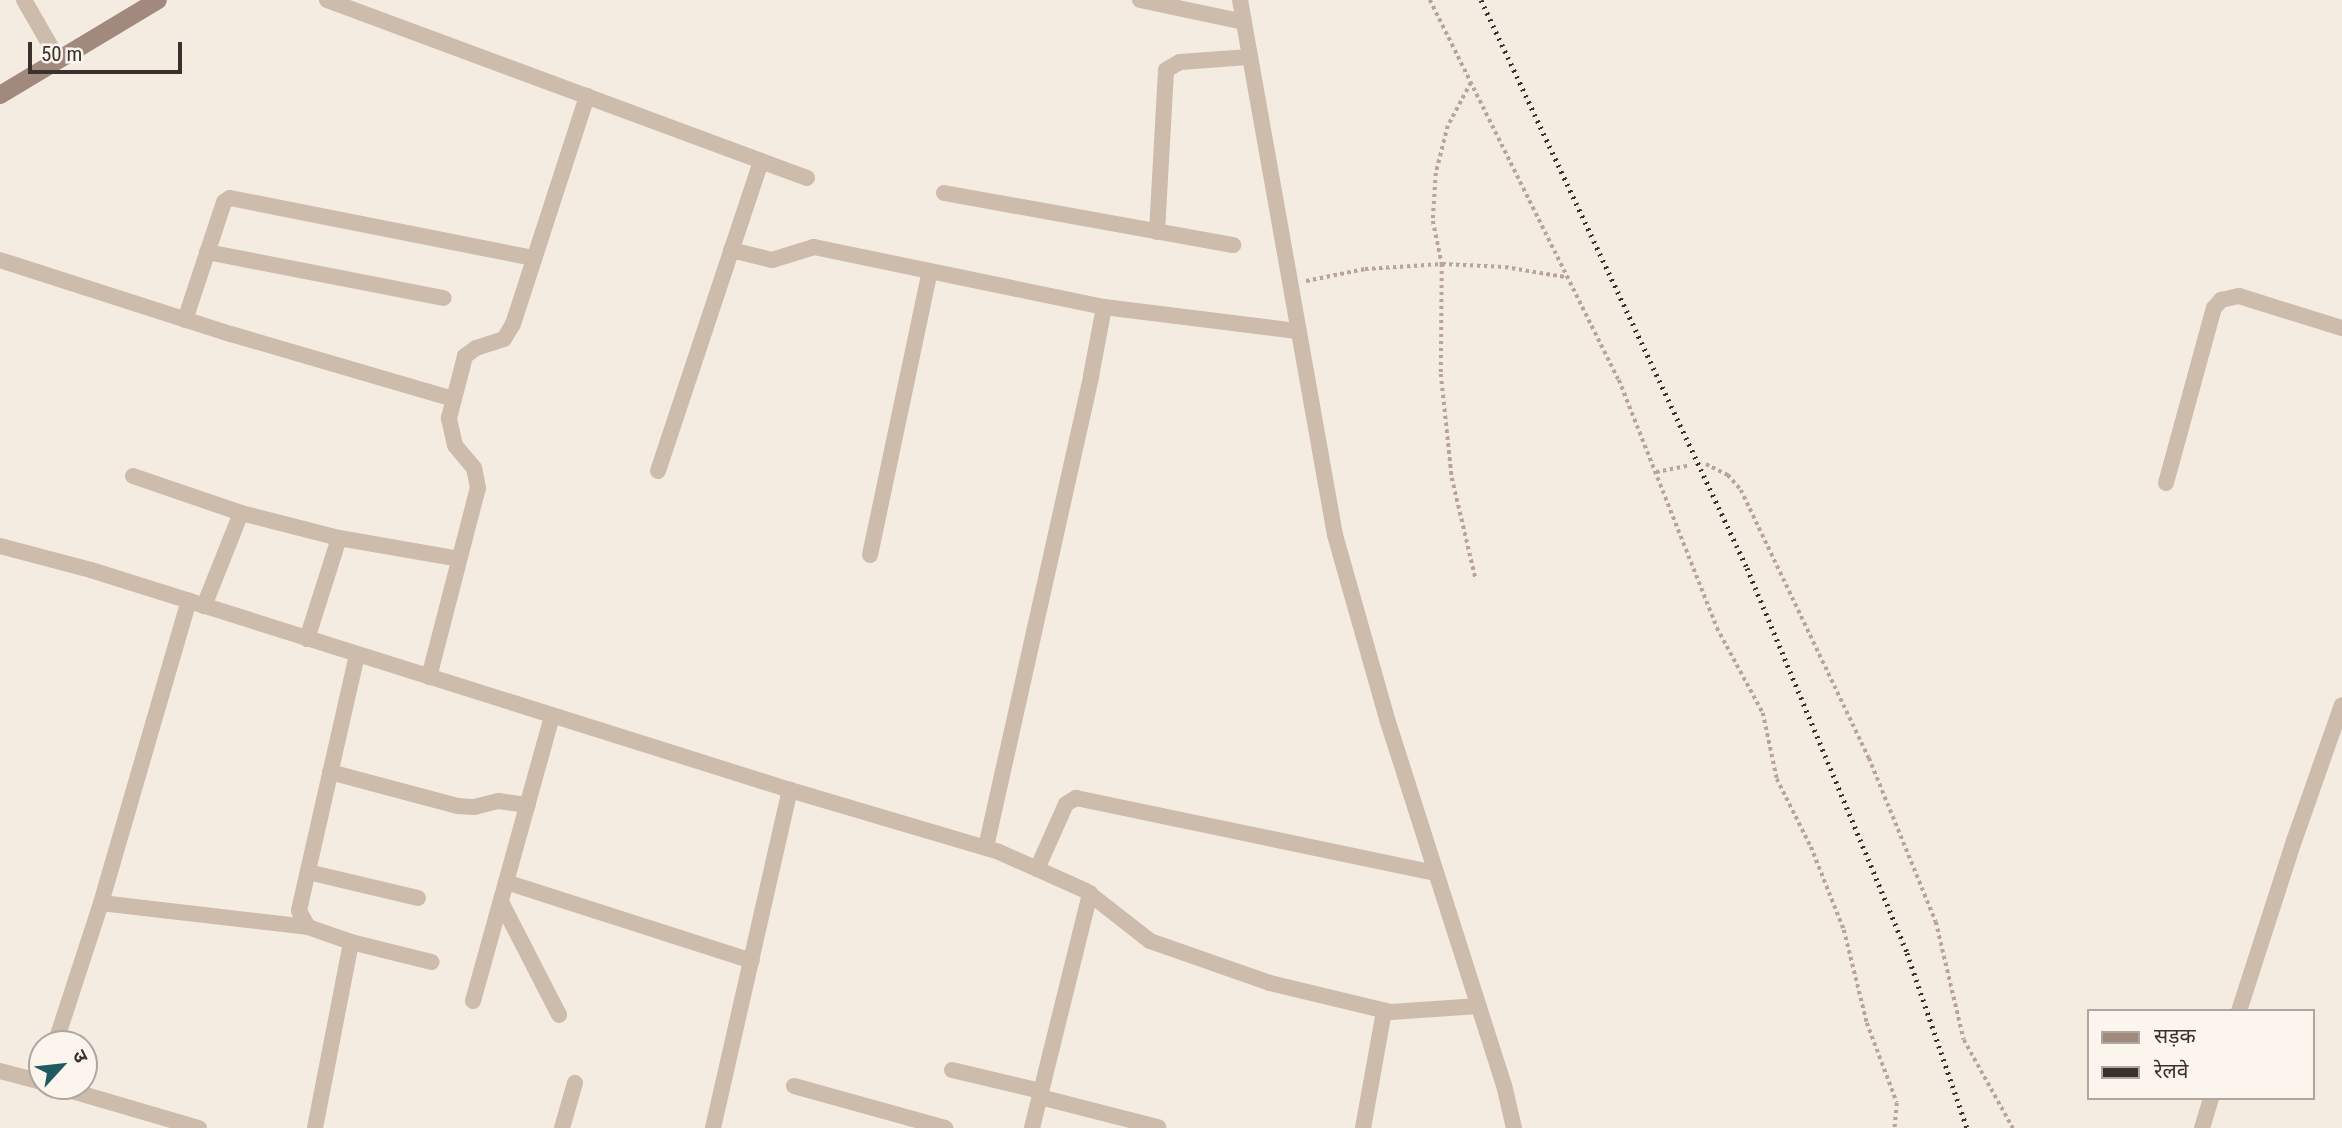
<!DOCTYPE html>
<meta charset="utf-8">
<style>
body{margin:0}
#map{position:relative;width:2342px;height:1128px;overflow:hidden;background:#f4ebe1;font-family:"Roboto Condensed","Noto Sans Devanagari",sans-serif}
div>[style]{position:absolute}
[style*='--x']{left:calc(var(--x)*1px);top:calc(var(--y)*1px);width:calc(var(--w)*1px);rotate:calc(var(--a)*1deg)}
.path>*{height:3.5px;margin-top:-1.75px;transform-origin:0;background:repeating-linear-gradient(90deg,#b9a596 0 3.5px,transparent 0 7px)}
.minor>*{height:16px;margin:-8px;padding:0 8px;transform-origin:8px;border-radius:8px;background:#cdbbac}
.secondary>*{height:18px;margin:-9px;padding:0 9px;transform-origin:9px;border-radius:9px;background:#a18a7d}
.rail>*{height:5px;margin-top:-2.5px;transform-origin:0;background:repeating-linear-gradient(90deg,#3b302b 0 2px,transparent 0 7px)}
span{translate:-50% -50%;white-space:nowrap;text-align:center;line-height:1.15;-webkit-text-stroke:5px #fbf5ee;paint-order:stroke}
.legend{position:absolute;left:2087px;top:1009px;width:228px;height:91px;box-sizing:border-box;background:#fbf5ee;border:2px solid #aea6a0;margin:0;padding:9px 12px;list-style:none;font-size:21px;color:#3b302b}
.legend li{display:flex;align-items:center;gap:14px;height:35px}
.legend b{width:35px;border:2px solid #aea6a0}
.north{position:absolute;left:28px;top:1030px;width:70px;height:70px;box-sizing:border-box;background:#fbf5ee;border:2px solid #aea6a0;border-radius:50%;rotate:63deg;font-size:19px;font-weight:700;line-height:28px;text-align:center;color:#3b302b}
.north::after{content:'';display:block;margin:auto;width:24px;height:32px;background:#1f5a5e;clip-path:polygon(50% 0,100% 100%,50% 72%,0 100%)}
.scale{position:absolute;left:28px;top:42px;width:154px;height:32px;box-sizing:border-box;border:4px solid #3b302b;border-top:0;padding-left:9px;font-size:21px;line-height:24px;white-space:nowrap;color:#3b302b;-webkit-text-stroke:5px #fbf5ee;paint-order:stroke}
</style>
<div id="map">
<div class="path">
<i style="--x:1430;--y:0;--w:424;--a:63.6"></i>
<i style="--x:1619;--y:380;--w:267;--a:68.4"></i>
<i style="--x:1717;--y:628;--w:97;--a:61.6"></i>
<i style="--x:1763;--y:713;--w:67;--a:78"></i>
<i style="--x:1777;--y:779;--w:76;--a:63.4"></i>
<i style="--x:1811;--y:847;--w:89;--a:68.3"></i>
<i style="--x:1844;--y:930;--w:96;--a:76.1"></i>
<i style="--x:1867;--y:1023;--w:85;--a:69.4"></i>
<i style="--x:1897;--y:1103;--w:25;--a:95"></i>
<i style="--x:1471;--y:83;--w:49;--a:118.1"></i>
<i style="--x:1448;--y:126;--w:49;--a:104.3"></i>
<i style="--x:1436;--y:173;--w:48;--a:93.6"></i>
<i style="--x:1433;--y:221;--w:44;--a:78.2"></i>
<i style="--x:1442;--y:264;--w:110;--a:90.5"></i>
<i style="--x:1441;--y:374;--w:105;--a:84"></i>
<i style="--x:1452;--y:478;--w:105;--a:76.8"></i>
<i style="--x:1306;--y:281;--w:60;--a:-11.5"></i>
<i style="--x:1365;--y:269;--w:77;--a:-3.7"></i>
<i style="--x:1442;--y:264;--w:63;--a:2.7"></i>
<i style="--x:1505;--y:267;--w:61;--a:9.5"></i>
<i style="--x:1706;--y:464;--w:25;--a:27"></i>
<i style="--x:1728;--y:475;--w:20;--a:49"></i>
<i style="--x:1741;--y:490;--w:297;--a:64.5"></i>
<i style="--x:1869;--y:758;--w:177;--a:67.8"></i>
<i style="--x:1936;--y:922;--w:121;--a:76.7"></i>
<i style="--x:1964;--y:1040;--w:101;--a:60.9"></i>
<i style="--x:1656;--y:472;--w:32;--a:-11"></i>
</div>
<div class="minor">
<i style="--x:24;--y:0;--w:68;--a:60"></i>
<i style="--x:327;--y:0;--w:512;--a:20.35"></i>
<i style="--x:1140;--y:0;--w:106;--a:11.9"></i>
<i style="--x:1240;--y:0;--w:543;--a:79.93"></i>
<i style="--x:1335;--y:535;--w:194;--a:74.2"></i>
<i style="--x:1388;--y:722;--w:381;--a:72.3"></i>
<i style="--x:1504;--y:1085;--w:44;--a:76.9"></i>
<i style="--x:944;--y:193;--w:294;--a:10.2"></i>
<i style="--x:1157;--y:232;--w:162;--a:-86.8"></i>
<i style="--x:1166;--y:70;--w:16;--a:-30"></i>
<i style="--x:1180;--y:62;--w:69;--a:-4.1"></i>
<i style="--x:731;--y:250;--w:42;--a:13.7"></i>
<i style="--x:772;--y:260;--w:44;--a:-17.2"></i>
<i style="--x:814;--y:247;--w:296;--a:11.7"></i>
<i style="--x:1104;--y:307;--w:195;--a:7.1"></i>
<i style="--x:207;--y:252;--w:241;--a:11"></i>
<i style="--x:0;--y:260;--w:243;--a:17.8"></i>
<i style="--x:231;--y:334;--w:232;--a:16.3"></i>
<i style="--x:185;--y:320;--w:124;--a:-71.7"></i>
<i style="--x:224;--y:202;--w:7;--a:-34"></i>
<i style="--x:230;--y:198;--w:310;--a:11.2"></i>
<i style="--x:658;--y:471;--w:327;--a:-71.6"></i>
<i style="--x:133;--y:476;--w:114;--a:18.9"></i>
<i style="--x:241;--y:513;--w:101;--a:14.3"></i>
<i style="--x:339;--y:538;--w:122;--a:9.9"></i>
<i style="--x:2166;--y:483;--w:181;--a:-74.7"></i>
<i style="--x:2214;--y:308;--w:11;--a:-49"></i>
<i style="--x:2221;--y:300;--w:18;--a:-13"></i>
<i style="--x:2239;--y:296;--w:108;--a:17.3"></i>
<i style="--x:0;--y:546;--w:94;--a:14.8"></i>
<i style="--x:91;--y:570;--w:733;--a:17.47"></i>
<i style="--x:790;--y:790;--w:218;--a:16.5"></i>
<i style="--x:999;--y:852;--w:95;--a:24.1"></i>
<i style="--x:1086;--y:891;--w:81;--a:38"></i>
<i style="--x:1150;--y:941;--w:127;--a:19.3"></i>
<i style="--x:1270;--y:983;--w:124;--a:13.5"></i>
<i style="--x:1391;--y:1012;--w:88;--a:-3.9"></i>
<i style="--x:870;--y:555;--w:290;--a:-78.1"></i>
<i style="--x:204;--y:606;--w:100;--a:-68.3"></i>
<i style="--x:307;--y:639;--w:106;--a:-72.4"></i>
<i style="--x:357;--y:655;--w:262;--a:102.8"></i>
<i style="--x:299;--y:911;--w:18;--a:61"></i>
<i style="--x:308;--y:927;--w:46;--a:19.2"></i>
<i style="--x:351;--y:942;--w:83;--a:13.9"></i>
<i style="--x:429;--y:677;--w:195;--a:-75.5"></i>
<i style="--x:478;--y:488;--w:20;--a:-101"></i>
<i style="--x:474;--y:468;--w:30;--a:-130"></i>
<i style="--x:455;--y:445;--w:28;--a:-103"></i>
<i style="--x:449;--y:418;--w:52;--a:-75.4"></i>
<i style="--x:462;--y:368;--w:12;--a:-76"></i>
<i style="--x:465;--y:356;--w:14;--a:-36"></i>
<i style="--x:476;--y:348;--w:29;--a:-18"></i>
<i style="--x:504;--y:339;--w:17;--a:-59"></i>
<i style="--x:513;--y:324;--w:240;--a:-72"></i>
<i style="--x:330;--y:772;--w:132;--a:14.9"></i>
<i style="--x:458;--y:806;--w:16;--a:4"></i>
<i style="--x:474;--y:807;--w:25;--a:-14"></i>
<i style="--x:498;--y:801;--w:30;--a:8"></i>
<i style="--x:986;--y:847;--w:483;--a:-77.4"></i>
<i style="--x:1091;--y:376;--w:70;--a:-79.3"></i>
<i style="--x:1037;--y:869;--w:71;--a:-66"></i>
<i style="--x:1066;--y:804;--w:12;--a:-31"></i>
<i style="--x:1076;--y:798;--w:368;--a:11.8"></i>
<i style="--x:308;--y:872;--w:113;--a:13.3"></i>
<i style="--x:506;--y:882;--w:258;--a:17.8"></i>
<i style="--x:501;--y:902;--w:127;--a:62.8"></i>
<i style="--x:101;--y:903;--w:208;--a:6.6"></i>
<i style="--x:473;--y:1001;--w:296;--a:-74.5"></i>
<i style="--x:2239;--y:1011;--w:179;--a:-72.1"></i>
<i style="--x:2294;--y:841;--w:144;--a:-70.6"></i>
<i style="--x:55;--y:1044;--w:148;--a:-71.9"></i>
<i style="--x:101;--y:903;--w:315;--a:-73.8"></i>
<i style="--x:952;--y:1070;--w:91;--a:13.3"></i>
<i style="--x:0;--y:1071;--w:43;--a:14.7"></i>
<i style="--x:55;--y:1086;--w:150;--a:16.3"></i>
<i style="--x:794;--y:1086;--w:157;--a:15.5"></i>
<i style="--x:1040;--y:1097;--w:122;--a:14.3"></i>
<i style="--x:315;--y:1128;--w:189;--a:-79"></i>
<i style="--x:562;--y:1128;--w:47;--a:-73.9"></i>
<i style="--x:713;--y:1128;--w:347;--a:-77.2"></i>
<i style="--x:1032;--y:1128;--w:242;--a:-76.1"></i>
<i style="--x:1363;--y:1128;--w:119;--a:-79.8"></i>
<i style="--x:2202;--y:1128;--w:31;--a:-73"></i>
</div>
<div class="secondary">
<i style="--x:0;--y:95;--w:184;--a:-31"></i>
</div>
<div class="rail">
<i style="--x:1481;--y:0;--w:627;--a:64.91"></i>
<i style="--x:1747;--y:568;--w:417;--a:67.4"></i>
<i style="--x:1907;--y:953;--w:185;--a:71.1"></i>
</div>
<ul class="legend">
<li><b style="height:9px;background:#a18a7d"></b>सड़क</li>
<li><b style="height:9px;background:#3b302b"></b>रेलवे</li>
</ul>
<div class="north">उ</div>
<div class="scale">50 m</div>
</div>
